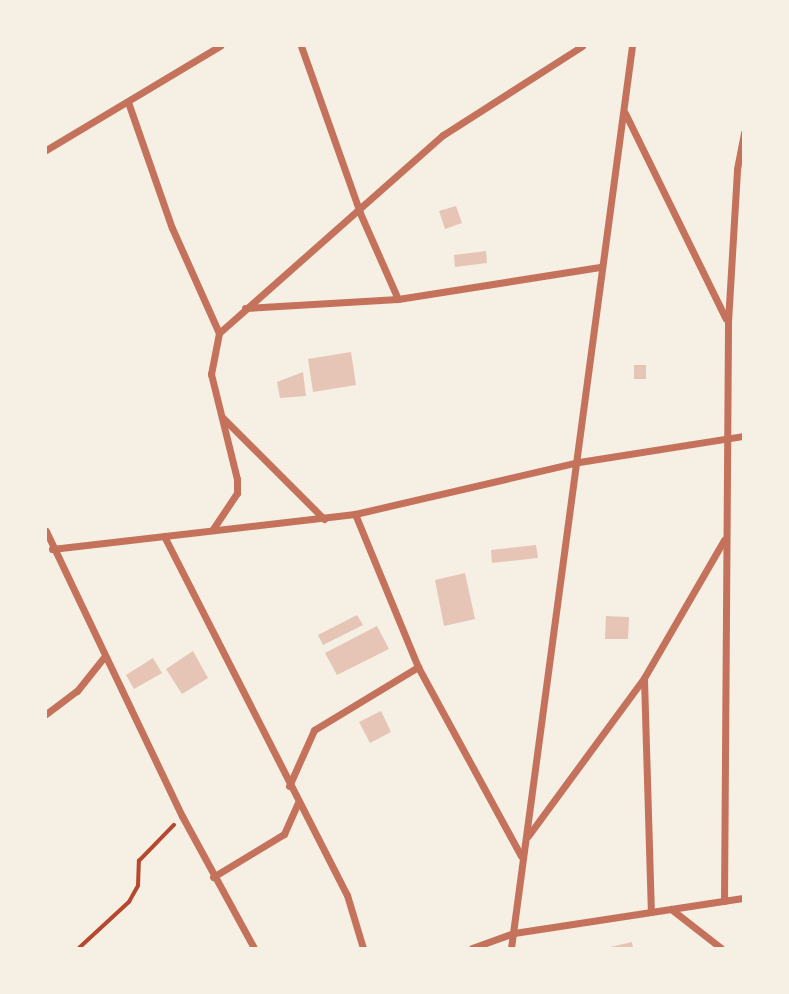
<!DOCTYPE html>
<style>
body{margin:0}
#map{position:relative;width:789px;height:994px;overflow:hidden;background:#f6efe4;font-family:Lora,serif}
div>[style]{position:absolute}
[style*='--x']{left:calc(var(--x)*1px);top:calc(var(--y)*1px);width:calc(var(--w)*1px);rotate:calc(var(--a)*1deg)}
.building>*{inset:0;background:#e6c5b7}
.path>*{height:3.5px;margin:-1.75px;padding:0 1.75px;transform-origin:1.75px;border-radius:1.75px;background:#b5482f}
.minor>*{height:7px;margin:-3.5px;padding:0 3.5px;transform-origin:3.5px;border-radius:3.5px;background:#c5725c}
span{translate:-50% -50%;white-space:nowrap;text-align:center;line-height:1.15;-webkit-text-stroke:6px #f6efe4;paint-order:stroke}
.frame{position:absolute;inset:0;border:47px solid #f6efe4;pointer-events:none}
</style>
<div id="map">
<div class="building">
<i style="clip-path:polygon(456px 206px,462px 223px,445px 229px,439px 211px)"></i>
<i style="clip-path:polygon(486px 251px,487px 263px,455px 267px,454px 255px)"></i>
<i style="clip-path:polygon(351px 352px,356px 385px,313px 392px,308px 359px)"></i>
<i style="clip-path:polygon(634px 365px,646px 365px,646px 379px,634px 379px)"></i>
<i style="clip-path:polygon(303px 372px,306px 396px,280px 398px,277px 382px)"></i>
<i style="clip-path:polygon(536px 545px,538px 558px,492px 563px,491px 550px)"></i>
<i style="clip-path:polygon(465px 573px,475px 619px,444px 626px,435px 580px)"></i>
<i style="clip-path:polygon(357px 615px,363px 625px,323px 645px,318px 635px)"></i>
<i style="clip-path:polygon(606px 616px,629px 617px,628px 639px,605px 639px)"></i>
<i style="clip-path:polygon(377px 626px,389px 649px,337px 675px,325px 653px)"></i>
<i style="clip-path:polygon(193px 651px,208px 678px,182px 694px,166px 669px)"></i>
<i style="clip-path:polygon(153px 658px,162px 673px,134px 689px,126px 675px)"></i>
<i style="clip-path:polygon(381px 711px,391px 732px,370px 743px,359px 722px)"></i>
<i style="clip-path:polygon(632px 942px,633px 948px,610px 948px,610px 947px)"></i>
</div>
<div class="path">
<i style="--x:79;--y:948;--w:68;--a:-42.6"></i>
<i style="--x:129;--y:902;--w:18;--a:-61"></i>
<i style="--x:138;--y:886;--w:25;--a:-88"></i>
<i style="--x:139;--y:861;--w:50;--a:-45.8"></i>
</div>
<div class="minor">
<i style="--x:301;--y:46;--w:177;--a:70.5"></i>
<i style="--x:360;--y:213;--w:94;--a:66.2"></i>
<i style="--x:128;--y:102;--w:133;--a:70.8"></i>
<i style="--x:172;--y:228;--w:115;--a:65.9"></i>
<i style="--x:219;--y:333;--w:42;--a:101"></i>
<i style="--x:211;--y:374;--w:108;--a:76.1"></i>
<i style="--x:237;--y:479;--w:14;--a:90"></i>
<i style="--x:237;--y:493;--w:43;--a:123.7"></i>
<i style="--x:625;--y:113;--w:229;--a:63.9"></i>
<i style="--x:46;--y:150;--w:203;--a:-30.9"></i>
<i style="--x:245;--y:308;--w:153;--a:-3.4"></i>
<i style="--x:398;--y:299;--w:206;--a:-9"></i>
<i style="--x:219;--y:333;--w:299;--a:-41.5"></i>
<i style="--x:443;--y:135;--w:165;--a:-32.6"></i>
<i style="--x:223;--y:418;--w:143;--a:45"></i>
<i style="--x:355;--y:514;--w:165;--a:67.6"></i>
<i style="--x:418;--y:667;--w:215;--a:61.4"></i>
<i style="--x:46;--y:531;--w:316;--a:64.5"></i>
<i style="--x:182;--y:816;--w:150;--a:61.4"></i>
<i style="--x:164;--y:536;--w:403;--a:63"></i>
<i style="--x:347;--y:895;--w:55;--a:73.2"></i>
<i style="--x:52;--y:549;--w:305;--a:-6.6"></i>
<i style="--x:355;--y:514;--w:230;--a:-13.1"></i>
<i style="--x:579;--y:462;--w:167;--a:-9"></i>
<i style="--x:644;--y:679;--w:233;--a:88.3"></i>
<i style="--x:46;--y:714;--w:39;--a:-37"></i>
<i style="--x:77;--y:691;--w:43;--a:-51.5"></i>
<i style="--x:289;--y:786;--w:61;--a:-65.9"></i>
<i style="--x:314;--y:730;--w:122;--a:-31.2"></i>
<i style="--x:528;--y:836;--w:196;--a:-53.7"></i>
<i style="--x:644;--y:678;--w:160;--a:-59.9"></i>
<i style="--x:213;--y:877;--w:83;--a:-31.2"></i>
<i style="--x:284;--y:834;--w:34;--a:-66"></i>
<i style="--x:724;--y:901;--w:579;--a:-89.6"></i>
<i style="--x:728;--y:322;--w:153;--a:-86.6"></i>
<i style="--x:737;--y:169;--w:37;--a:-79"></i>
<i style="--x:671;--y:909;--w:63;--a:38"></i>
<i style="--x:472;--y:948;--w:45;--a:-19.7"></i>
<i style="--x:514;--y:933;--w:233;--a:-8.7"></i>
<i style="--x:511;--y:948;--w:910;--a:-82.36"></i>
</div>
<div class="frame"></div>
</div>
